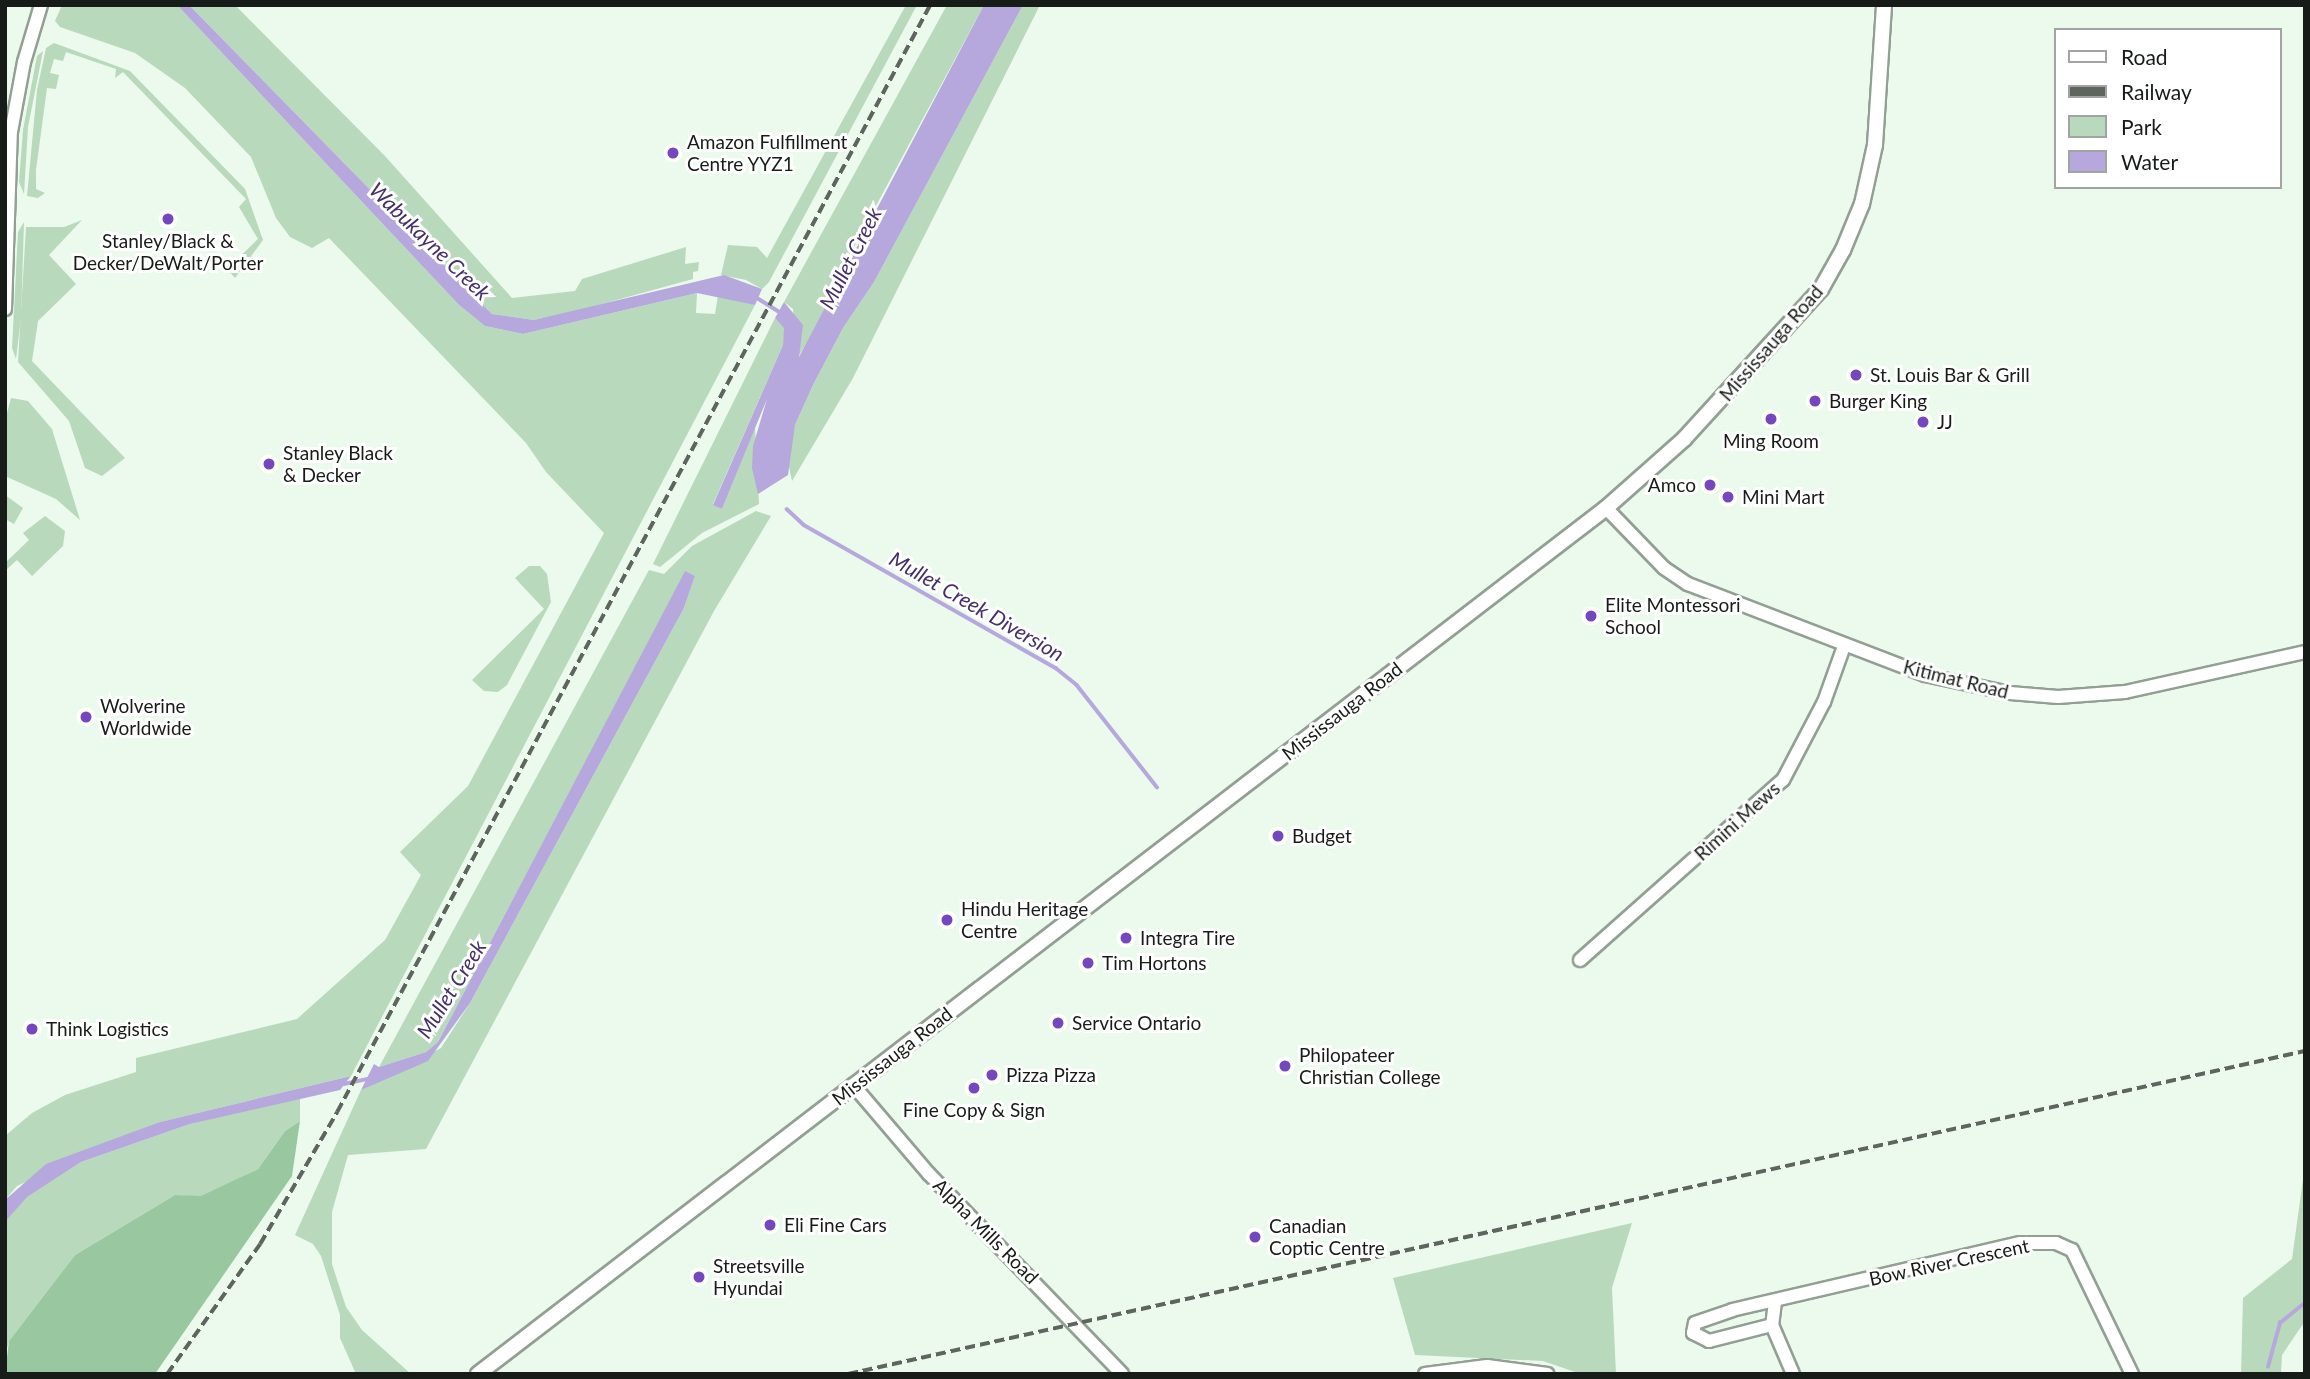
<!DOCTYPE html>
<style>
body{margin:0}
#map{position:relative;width:2310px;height:1379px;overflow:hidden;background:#ecf9ed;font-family:Lato,sans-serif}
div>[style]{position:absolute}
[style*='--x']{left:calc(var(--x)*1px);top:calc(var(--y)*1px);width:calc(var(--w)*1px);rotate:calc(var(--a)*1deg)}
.green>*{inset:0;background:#b8d9bc}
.forest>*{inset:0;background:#99c8a0}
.water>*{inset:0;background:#b6a8dc}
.stream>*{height:3.5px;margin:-1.75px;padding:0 1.75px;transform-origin:1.75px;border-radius:1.75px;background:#b6a8dc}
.roads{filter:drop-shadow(2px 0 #939f94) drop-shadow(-2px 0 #939f94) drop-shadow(0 2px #939f94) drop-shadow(0 -2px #939f94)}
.minor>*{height:12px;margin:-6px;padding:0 6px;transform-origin:6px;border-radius:6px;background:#fff}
.major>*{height:14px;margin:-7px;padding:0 7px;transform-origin:7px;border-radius:7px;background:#fff}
.rail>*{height:3.5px;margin-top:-1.75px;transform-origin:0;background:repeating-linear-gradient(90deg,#5e655f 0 10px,transparent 0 15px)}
.dots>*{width:19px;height:19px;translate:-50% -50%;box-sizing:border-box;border:4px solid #fff;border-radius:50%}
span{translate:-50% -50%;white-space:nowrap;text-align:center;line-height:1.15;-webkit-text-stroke:6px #fff;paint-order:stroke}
.poi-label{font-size:19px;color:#171c18}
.left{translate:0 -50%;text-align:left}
.right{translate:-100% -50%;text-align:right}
.street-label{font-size:19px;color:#171c18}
.water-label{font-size:21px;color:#442e6c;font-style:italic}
.frame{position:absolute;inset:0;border:7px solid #171c18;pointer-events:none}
.legend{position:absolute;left:2054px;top:28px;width:228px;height:161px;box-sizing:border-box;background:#fff;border:2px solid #a2a4a3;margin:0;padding:9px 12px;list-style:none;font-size:21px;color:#171c18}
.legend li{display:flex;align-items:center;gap:14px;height:35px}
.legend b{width:35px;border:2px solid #a2a4a3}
</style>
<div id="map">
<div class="green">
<i style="clip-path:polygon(62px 5px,177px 5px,459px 305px,485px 326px,523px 334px,697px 293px,696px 313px,715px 314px,718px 295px,755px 305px,351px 1076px,160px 1122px,17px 1186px,5px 1200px,5px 1136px,32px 1113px,65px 1095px,136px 1072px,136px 1058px,297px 1019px,385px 940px,421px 875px,400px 852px,468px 786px,604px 533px,546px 472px,526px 443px,329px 238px,312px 248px,290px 237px,276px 218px,251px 157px,185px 88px,135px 53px,60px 27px,55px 21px)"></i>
<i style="clip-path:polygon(189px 5px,235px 5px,385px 156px,512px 298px,575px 291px,582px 279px,686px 247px,685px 264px,699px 262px,698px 271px,693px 272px,693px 279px,573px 312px,534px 320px,492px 314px)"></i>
<i style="clip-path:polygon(906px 5px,917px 5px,769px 282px,762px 289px,746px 280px,721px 275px,728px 245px,757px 247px,767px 258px)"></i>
<i style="clip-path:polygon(947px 5px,984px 5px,835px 282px,822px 319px,798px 357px,793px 309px,784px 302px)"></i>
<i style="clip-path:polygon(1023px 5px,1040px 5px,853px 378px,792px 481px,787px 458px,795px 425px,813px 385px,843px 328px,874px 282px)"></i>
<i style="clip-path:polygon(54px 43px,130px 71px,245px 189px,263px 240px,235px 278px,227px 269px,258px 239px,239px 207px,246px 199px,123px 72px,115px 78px,116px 69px,66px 52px,63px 61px,54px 59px,50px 73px,59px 75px,56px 89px,47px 88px,36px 170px,36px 189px,45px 193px,38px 198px,27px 196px,37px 90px,46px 48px)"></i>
<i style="clip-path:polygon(43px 51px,28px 127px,24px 194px,19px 182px,23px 130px,37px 56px)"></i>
<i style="clip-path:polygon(82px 220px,49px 255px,76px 284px,38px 321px,32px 361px,125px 458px,102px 476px,85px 468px,69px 421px,18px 362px,26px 227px,64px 227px)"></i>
<i style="clip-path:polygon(24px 222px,21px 318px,16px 359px,12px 348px,18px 232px)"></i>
<i style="clip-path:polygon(775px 318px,785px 328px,783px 345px,713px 504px,722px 509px,755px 427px,759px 504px,702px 533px,660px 567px,653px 564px)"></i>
<i style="clip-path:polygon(11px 398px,28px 401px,52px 429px,80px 520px,56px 499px,5px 476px,5px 421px)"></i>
<i style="clip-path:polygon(5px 495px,23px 508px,14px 524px,5px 519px)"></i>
<i style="clip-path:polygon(756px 511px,771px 516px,714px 611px,426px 1149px,348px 1155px,332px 1212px,332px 1264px,346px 1307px,362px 1330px,411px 1374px,356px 1374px,340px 1338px,340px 1315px,321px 1256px,313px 1244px,295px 1235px,361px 1090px,441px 1048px,470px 1003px,684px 608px,695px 576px,685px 572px,438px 1042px,426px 1052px,379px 1067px,649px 570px,664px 574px,692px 546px)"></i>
<i style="clip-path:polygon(45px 516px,65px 531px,63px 546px,32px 576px,17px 560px,7px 569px,5px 563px,29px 540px,23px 533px)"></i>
<i style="clip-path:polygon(529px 566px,540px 566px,547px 574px,551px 602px,507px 685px,498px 692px,484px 691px,472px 680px,544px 609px,515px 578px)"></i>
<i style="clip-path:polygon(300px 1097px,300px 1121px,285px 1131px,258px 1169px,201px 1197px,175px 1195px,75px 1255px,9px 1341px,5px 1356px,5px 1222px,26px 1197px,81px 1162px,190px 1124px)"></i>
<i style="clip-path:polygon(2305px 1165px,2305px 1321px,2282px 1355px,2281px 1374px,2241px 1374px,2243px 1298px,2292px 1259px)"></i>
<i style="clip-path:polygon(1632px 1223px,1612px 1288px,1616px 1374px,1581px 1374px,1543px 1361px,1415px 1355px,1393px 1278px)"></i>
</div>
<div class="forest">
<i style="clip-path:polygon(300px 1121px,292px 1176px,155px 1374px,5px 1374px,9px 1341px,75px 1255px,175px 1195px,201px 1196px,258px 1169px,285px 1131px)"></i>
</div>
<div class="water">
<i style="clip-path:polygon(177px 5px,189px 5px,492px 314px,534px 320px,724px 275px,762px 289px,755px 305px,697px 293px,523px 334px,485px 326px,459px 305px)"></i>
<i style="clip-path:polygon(984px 5px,1023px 5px,874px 282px,843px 328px,813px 385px,795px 425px,788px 475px,758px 494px,752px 468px,753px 446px,767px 399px,722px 509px,713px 505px,783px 345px,784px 328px,775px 318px,779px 311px,784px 302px,803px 325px,799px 357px)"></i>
<i style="clip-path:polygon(685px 571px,695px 576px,684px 608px,470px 1003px,428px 1061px,361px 1090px,374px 1064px,379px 1067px,426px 1052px,438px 1042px)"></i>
<i style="clip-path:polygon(351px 1076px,340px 1090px,190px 1124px,81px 1162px,27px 1197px,5px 1222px,5px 1200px,46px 1164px,160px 1122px)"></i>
</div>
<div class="stream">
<i style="--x:754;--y:296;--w:32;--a:32"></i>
<i style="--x:787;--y:509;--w:23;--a:43"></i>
<i style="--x:804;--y:525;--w:290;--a:29.6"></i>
<i style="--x:1056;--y:668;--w:27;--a:39"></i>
<i style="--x:1077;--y:685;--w:130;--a:51.9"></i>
<i style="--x:344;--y:1084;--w:24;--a:-12"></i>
<i style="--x:2268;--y:1367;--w:46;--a:-74.7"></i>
<i style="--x:2280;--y:1323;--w:32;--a:-39"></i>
</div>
<div class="roads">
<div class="minor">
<i style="--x:5;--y:309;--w:177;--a:-88.1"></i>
<i style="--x:11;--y:132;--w:71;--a:-79.5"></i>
<i style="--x:24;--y:62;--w:59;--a:-73.4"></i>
<i style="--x:1606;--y:508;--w:83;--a:46"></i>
<i style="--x:1664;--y:568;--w:29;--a:34"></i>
<i style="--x:1688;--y:584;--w:254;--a:21"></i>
<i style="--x:1925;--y:675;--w:87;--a:12"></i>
<i style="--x:2010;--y:693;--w:48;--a:4.8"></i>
<i style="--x:2058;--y:697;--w:67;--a:-4.3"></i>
<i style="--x:2125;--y:692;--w:184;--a:-12.5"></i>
<i style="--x:1580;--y:960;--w:271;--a:-41.6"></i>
<i style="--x:1783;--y:780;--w:88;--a:-62.3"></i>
<i style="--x:1824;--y:702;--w:59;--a:-70.3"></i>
<i style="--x:853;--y:1085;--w:117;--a:49.5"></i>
<i style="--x:929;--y:1174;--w:278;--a:46"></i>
<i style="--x:1775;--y:1302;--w:23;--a:97"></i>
<i style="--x:1772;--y:1325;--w:65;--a:165.7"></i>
<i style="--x:1709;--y:1341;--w:18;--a:-153"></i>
<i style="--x:1693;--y:1333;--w:10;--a:-79"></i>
<i style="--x:1695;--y:1323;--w:39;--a:-19"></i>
<i style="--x:1732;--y:1310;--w:296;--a:-13.1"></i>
<i style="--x:2020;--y:1243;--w:36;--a:0"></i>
<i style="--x:2056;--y:1243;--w:17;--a:24"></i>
<i style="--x:2072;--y:1250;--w:138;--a:64.2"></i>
<i style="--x:1772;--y:1325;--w:53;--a:66.8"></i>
<i style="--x:1425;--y:1374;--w:63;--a:-7.4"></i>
<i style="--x:1487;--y:1366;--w:61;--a:7.6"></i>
</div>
<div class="major">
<i style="--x:478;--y:1374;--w:1422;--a:-37.51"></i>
<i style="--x:1606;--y:508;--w:104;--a:-41.5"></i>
<i style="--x:1684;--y:439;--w:203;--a:-47.6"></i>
<i style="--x:1821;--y:289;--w:45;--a:-60.6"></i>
<i style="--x:1843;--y:250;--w:50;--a:-67.6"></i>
<i style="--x:1862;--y:204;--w:60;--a:-77.6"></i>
<i style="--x:1875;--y:145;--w:140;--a:-86.3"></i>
</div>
</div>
<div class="rail">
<i style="--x:167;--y:1374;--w:160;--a:-54.4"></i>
<i style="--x:260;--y:1244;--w:153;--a:-59.7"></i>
<i style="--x:337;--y:1112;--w:1256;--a:-61.82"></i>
<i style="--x:848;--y:1374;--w:1492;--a:-12.5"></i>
</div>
<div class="dots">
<i style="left:673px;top:153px;background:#7447bf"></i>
<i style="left:168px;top:219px;background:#7447bf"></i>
<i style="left:1856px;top:375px;background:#7447bf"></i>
<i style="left:1815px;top:401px;background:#7447bf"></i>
<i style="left:1771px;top:419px;background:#7447bf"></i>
<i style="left:1923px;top:422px;background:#7447bf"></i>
<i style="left:269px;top:464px;background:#7447bf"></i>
<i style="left:1710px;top:485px;background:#7447bf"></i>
<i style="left:1728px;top:497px;background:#7447bf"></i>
<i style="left:1591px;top:616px;background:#7447bf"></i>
<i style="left:86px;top:717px;background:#7447bf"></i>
<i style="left:1278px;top:836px;background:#7447bf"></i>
<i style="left:947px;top:920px;background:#7447bf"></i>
<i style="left:1126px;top:938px;background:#7447bf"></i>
<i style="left:1088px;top:963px;background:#7447bf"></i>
<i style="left:1058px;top:1023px;background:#7447bf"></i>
<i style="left:32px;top:1029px;background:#7447bf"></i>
<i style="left:1285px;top:1066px;background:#7447bf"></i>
<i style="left:992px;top:1075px;background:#7447bf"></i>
<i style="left:974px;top:1088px;background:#7447bf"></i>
<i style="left:770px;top:1225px;background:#7447bf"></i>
<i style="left:1255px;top:1237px;background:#7447bf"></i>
<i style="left:699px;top:1277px;background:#7447bf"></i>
</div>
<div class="poi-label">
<span class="left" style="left:687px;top:153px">Amazon Fulfillment<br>Centre YYZ1</span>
<span style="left:168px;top:252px">Stanley/Black &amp;<br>Decker/DeWalt/Porter</span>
<span class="left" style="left:1870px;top:375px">St. Louis Bar &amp; Grill</span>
<span class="left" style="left:1829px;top:401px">Burger King</span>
<span class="left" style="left:1937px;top:422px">JJ</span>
<span style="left:1771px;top:441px">Ming Room</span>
<span class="left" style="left:283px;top:464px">Stanley Black<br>&amp; Decker</span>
<span class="right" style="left:1696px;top:485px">Amco</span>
<span class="left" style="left:1742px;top:497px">Mini Mart</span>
<span class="left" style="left:1605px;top:616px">Elite Montessori<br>School</span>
<span class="left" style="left:100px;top:717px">Wolverine<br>Worldwide</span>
<span class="left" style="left:1292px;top:836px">Budget</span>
<span class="left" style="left:961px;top:920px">Hindu Heritage<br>Centre</span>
<span class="left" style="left:1140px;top:938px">Integra Tire</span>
<span class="left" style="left:1102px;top:963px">Tim Hortons</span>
<span class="left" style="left:1072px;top:1023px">Service Ontario</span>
<span class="left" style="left:46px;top:1029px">Think Logistics</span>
<span class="left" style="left:1299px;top:1066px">Philopateer<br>Christian College</span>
<span class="left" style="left:1006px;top:1075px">Pizza Pizza</span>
<span style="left:974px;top:1110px">Fine Copy &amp; Sign</span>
<span class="left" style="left:784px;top:1225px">Eli Fine Cars</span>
<span class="left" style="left:1269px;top:1237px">Canadian<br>Coptic Centre</span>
<span class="left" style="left:713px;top:1277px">Streetsville<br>Hyundai</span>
</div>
<div class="street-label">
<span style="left:1771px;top:343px;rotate:-49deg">Mississauga Road</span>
<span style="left:1956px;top:679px;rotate:14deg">Kitimat Road</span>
<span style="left:1342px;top:711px;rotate:-38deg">Mississauga Road</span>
<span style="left:1737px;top:821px;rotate:-42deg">Rimini Mews</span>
<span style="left:892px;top:1056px;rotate:-38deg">Mississauga Road</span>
<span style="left:986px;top:1231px;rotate:45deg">Alpha Mills Road</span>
<span style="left:1949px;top:1262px;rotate:-12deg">Bow River Crescent</span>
</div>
<div class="water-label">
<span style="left:430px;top:241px;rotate:44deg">Wabukayne Creek</span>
<span style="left:850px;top:258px;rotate:-63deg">Mullet Creek</span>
<span style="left:977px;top:606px;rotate:30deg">Mullet Creek Diversion</span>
<span style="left:451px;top:989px;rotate:-58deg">Mullet Creek</span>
</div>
<div class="frame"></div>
<ul class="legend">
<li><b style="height:9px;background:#fff"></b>Road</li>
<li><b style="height:9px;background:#5e655f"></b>Railway</li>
<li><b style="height:19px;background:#b8d9bc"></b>Park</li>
<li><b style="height:19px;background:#b6a8dc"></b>Water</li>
</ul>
</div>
